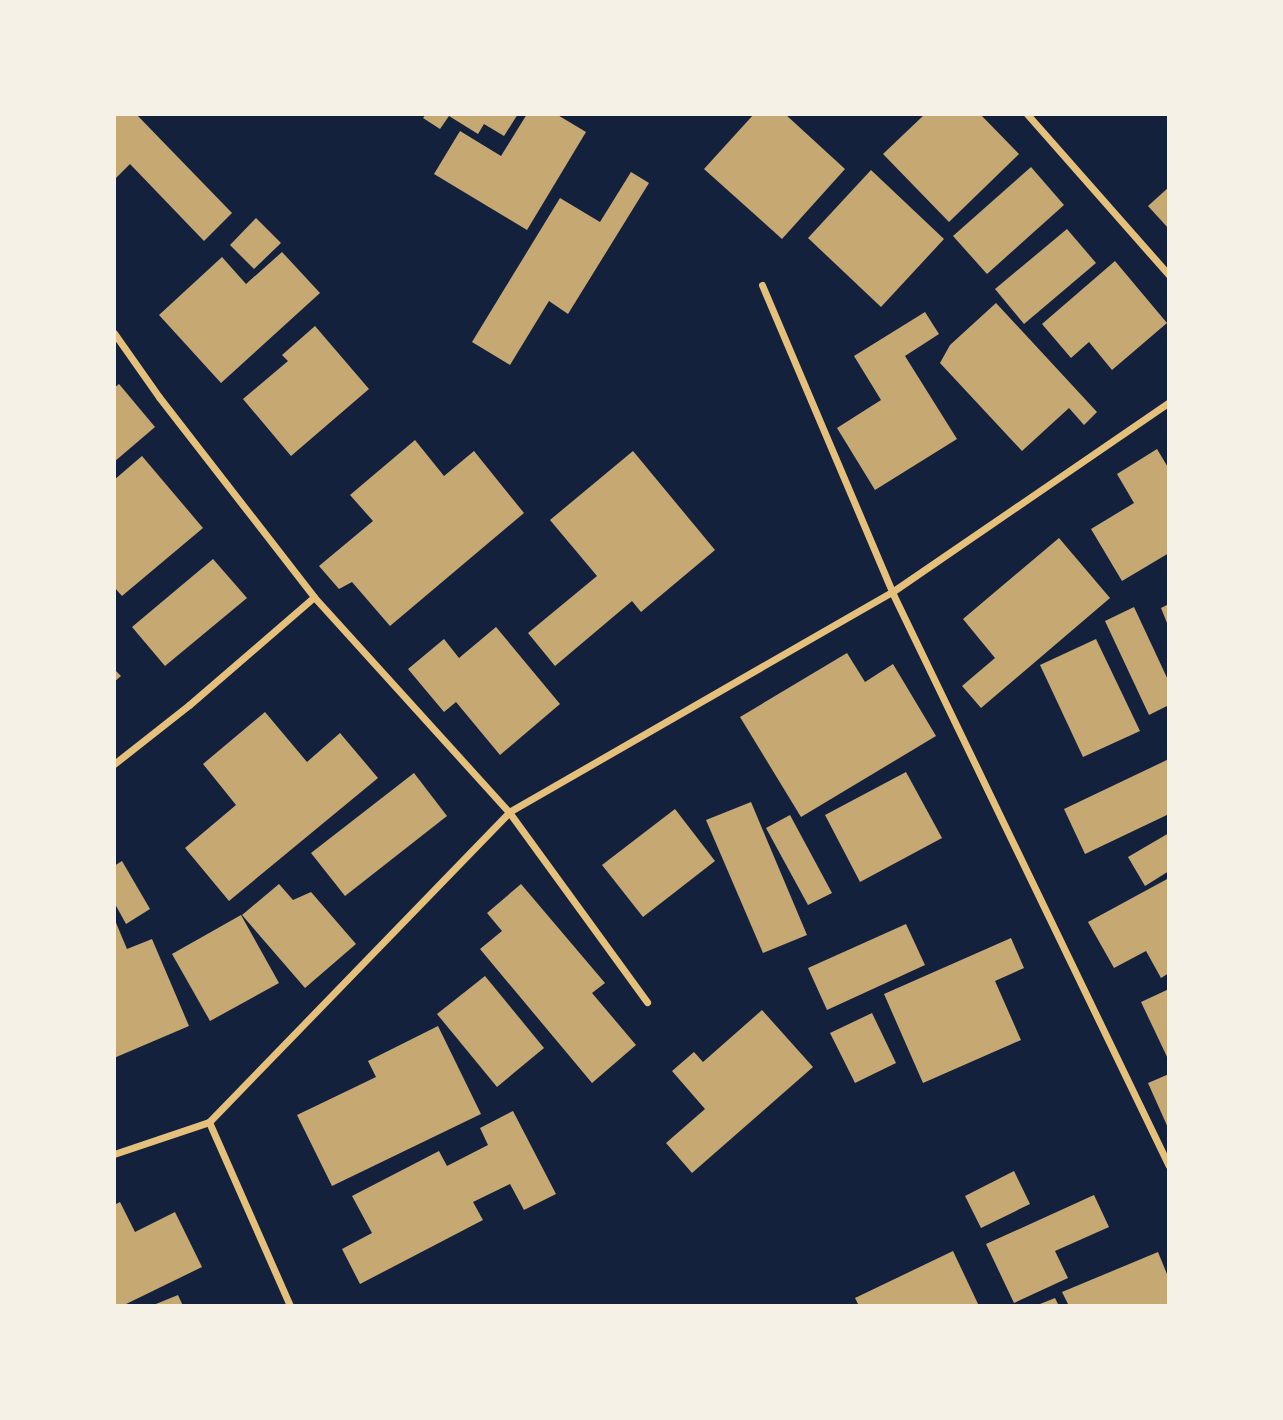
<!DOCTYPE html>
<style>
body{margin:0}
#map{position:relative;width:1283px;height:1420px;overflow:hidden;background:#14213d;font-family:Overpass,sans-serif}
div>[style]{position:absolute}
[style*='--x']{left:calc(var(--x)*1px);top:calc(var(--y)*1px);width:calc(var(--w)*1px);rotate:calc(var(--a)*1deg)}
.building>*{inset:0;background:#c6a872}
.minor>*{height:7px;margin:-3.5px;padding:0 3.5px;transform-origin:3.5px;border-radius:3.5px;background:#e5c07b}
span{translate:-50% -50%;white-space:nowrap;text-align:center;line-height:1.15;-webkit-text-stroke:7px #f6f1e7;paint-order:stroke}
.frame{position:absolute;inset:0;border:116px solid #f6f1e7;pointer-events:none}
</style>
<div id="map">
<div class="building">
<i style="clip-path:polygon(114px 114px,136px 114px,232px 213px,204px 241px,130px 164px,114px 180px)"></i>
<i style="clip-path:polygon(426px 114px,518px 114px,504px 136px,484px 124px,478px 134px,449px 116px,440px 129px,423px 118px)"></i>
<i style="clip-path:polygon(527px 114px,556px 114px,586px 132px,527px 230px,434px 174px,460px 131px,501px 156px)"></i>
<i style="clip-path:polygon(754px 114px,785px 114px,845px 169px,782px 239px,704px 169px)"></i>
<i style="clip-path:polygon(925px 114px,980px 114px,1019px 154px,949px 222px,883px 154px)"></i>
<i style="clip-path:polygon(1031px 167px,1064px 205px,987px 274px,953px 236px)"></i>
<i style="clip-path:polygon(871px 170px,944px 239px,881px 307px,808px 238px)"></i>
<i style="clip-path:polygon(631px 172px,649px 183px,568px 314px,549px 301px,510px 365px,472px 342px,560px 198px,600px 222px)"></i>
<i style="clip-path:polygon(1169px 187px,1169px 229px,1148px 206px)"></i>
<i style="clip-path:polygon(256px 218px,281px 243px,254px 269px,230px 245px)"></i>
<i style="clip-path:polygon(1067px 229px,1096px 263px,1024px 324px,995px 289px)"></i>
<i style="clip-path:polygon(282px 252px,320px 293px,221px 383px,159px 315px,222px 257px,246px 284px)"></i>
<i style="clip-path:polygon(1115px 261px,1167px 323px,1112px 370px,1089px 342px,1071px 358px,1042px 324px)"></i>
<i style="clip-path:polygon(996px 303px,1097px 412px,1084px 425px,1069px 408px,1022px 451px,940px 363px,950px 345px)"></i>
<i style="clip-path:polygon(925px 312px,939px 334px,905px 356px,957px 439px,875px 490px,837px 428px,881px 400px,854px 356px)"></i>
<i style="clip-path:polygon(315px 326px,369px 389px,291px 456px,243px 399px,288px 361px,282px 355px)"></i>
<i style="clip-path:polygon(119px 384px,155px 427px,114px 462px,114px 388px)"></i>
<i style="clip-path:polygon(415px 440px,444px 476px,474px 451px,524px 513px,390px 626px,352px 582px,339px 589px,319px 566px,373px 521px,350px 495px)"></i>
<i style="clip-path:polygon(1157px 449px,1169px 469px,1169px 553px,1122px 581px,1091px 529px,1134px 503px,1117px 474px)"></i>
<i style="clip-path:polygon(633px 451px,715px 550px,641px 612px,632px 601px,555px 666px,528px 633px,597px 576px,550px 520px)"></i>
<i style="clip-path:polygon(142px 456px,203px 528px,122px 596px,114px 587px,114px 480px)"></i>
<i style="clip-path:polygon(1059px 538px,1110px 598px,981px 708px,962px 686px,995px 658px,963px 619px)"></i>
<i style="clip-path:polygon(213px 559px,247px 598px,165px 666px,132px 627px)"></i>
<i style="clip-path:polygon(1169px 604px,1169px 628px,1161px 608px)"></i>
<i style="clip-path:polygon(1134px 607px,1169px 682px,1169px 705px,1149px 715px,1105px 621px)"></i>
<i style="clip-path:polygon(496px 627px,560px 704px,500px 755px,456px 702px,444px 712px,408px 669px,444px 639px,459px 658px)"></i>
<i style="clip-path:polygon(1096px 639px,1140px 731px,1083px 757px,1040px 665px)"></i>
<i style="clip-path:polygon(847px 653px,865px 682px,893px 664px,936px 736px,801px 817px,740px 717px)"></i>
<i style="clip-path:polygon(114px 669px,121px 676px,114px 682px)"></i>
<i style="clip-path:polygon(265px 712px,307px 762px,340px 733px,378px 778px,229px 901px,185px 848px,236px 805px,203px 764px)"></i>
<i style="clip-path:polygon(1169px 759px,1169px 814px,1085px 854px,1064px 809px)"></i>
<i style="clip-path:polygon(906px 772px,942px 838px,860px 882px,825px 815px)"></i>
<i style="clip-path:polygon(414px 773px,447px 816px,345px 896px,311px 853px)"></i>
<i style="clip-path:polygon(751px 802px,807px 935px,763px 953px,706px 820px)"></i>
<i style="clip-path:polygon(675px 809px,715px 861px,643px 917px,602px 865px)"></i>
<i style="clip-path:polygon(790px 815px,832px 893px,808px 905px,766px 828px)"></i>
<i style="clip-path:polygon(1169px 833px,1169px 871px,1145px 886px,1128px 857px)"></i>
<i style="clip-path:polygon(122px 861px,150px 909px,126px 924px,114px 902px,114px 866px)"></i>
<i style="clip-path:polygon(1169px 878px,1169px 973px,1161px 978px,1146px 951px,1114px 968px,1088px 922px)"></i>
<i style="clip-path:polygon(279px 884px,293px 900px,311px 892px,356px 944px,305px 988px,242px 915px)"></i>
<i style="clip-path:polygon(521px 884px,605px 983px,592px 993px,636px 1045px,592px 1083px,480px 949px,502px 931px,487px 913px)"></i>
<i style="clip-path:polygon(241px 915px,279px 983px,210px 1021px,172px 954px)"></i>
<i style="clip-path:polygon(114px 918px,127px 949px,152px 939px,189px 1026px,114px 1058px)"></i>
<i style="clip-path:polygon(906px 924px,925px 965px,827px 1010px,808px 968px)"></i>
<i style="clip-path:polygon(1011px 938px,1024px 968px,995px 981px,1021px 1040px,923px 1083px,884px 994px)"></i>
<i style="clip-path:polygon(485px 976px,544px 1048px,497px 1087px,437px 1014px)"></i>
<i style="clip-path:polygon(1169px 989px,1169px 1061px,1141px 1002px)"></i>
<i style="clip-path:polygon(762px 1010px,813px 1067px,692px 1173px,666px 1143px,705px 1109px,672px 1071px,694px 1052px,703px 1062px)"></i>
<i style="clip-path:polygon(872px 1013px,896px 1063px,855px 1083px,830px 1033px)"></i>
<i style="clip-path:polygon(438px 1026px,481px 1114px,332px 1186px,297px 1115px,376px 1077px,368px 1061px)"></i>
<i style="clip-path:polygon(1169px 1074px,1169px 1130px,1148px 1083px)"></i>
<i style="clip-path:polygon(513px 1111px,556px 1194px,524px 1210px,510px 1184px,473px 1202px,483px 1220px,360px 1284px,342px 1249px,372px 1233px,352px 1196px,439px 1151px,447px 1166px,488px 1145px,480px 1128px)"></i>
<i style="clip-path:polygon(1014px 1171px,1030px 1204px,981px 1228px,965px 1196px)"></i>
<i style="clip-path:polygon(1094px 1195px,1109px 1227px,1055px 1251px,1068px 1278px,1014px 1303px,986px 1244px)"></i>
<i style="clip-path:polygon(120px 1202px,135px 1232px,175px 1212px,202px 1267px,122px 1306px,114px 1306px,114px 1205px)"></i>
<i style="clip-path:polygon(953px 1251px,979px 1306px,859px 1306px,855px 1298px)"></i>
<i style="clip-path:polygon(1158px 1252px,1169px 1279px,1169px 1306px,1069px 1306px,1062px 1292px)"></i>
<i style="clip-path:polygon(178px 1295px,183px 1306px,151px 1306px)"></i>
<i style="clip-path:polygon(1055px 1298px,1059px 1306px,1035px 1306px)"></i>
</div>
<div class="minor">
<i style="--x:1027;--y:114;--w:215;--a:48.6"></i>
<i style="--x:762;--y:285;--w:333;--a:67"></i>
<i style="--x:892;--y:592;--w:637;--a:64.24"></i>
<i style="--x:114;--y:333;--w:78;--a:54.9"></i>
<i style="--x:159;--y:397;--w:253;--a:52.2"></i>
<i style="--x:314;--y:597;--w:290;--a:47.8"></i>
<i style="--x:509;--y:812;--w:235;--a:54"></i>
<i style="--x:114;--y:764;--w:95;--a:-38.2"></i>
<i style="--x:189;--y:705;--w:165;--a:-40.8"></i>
<i style="--x:209;--y:1122;--w:201;--a:66.2"></i>
<i style="--x:114;--y:1154;--w:100;--a:-18.6"></i>
<i style="--x:209;--y:1122;--w:431;--a:-45.9"></i>
<i style="--x:509;--y:812;--w:442;--a:-29.9"></i>
<i style="--x:892;--y:592;--w:336;--a:-34.4"></i>
</div>
<div class="frame"></div>
</div>
